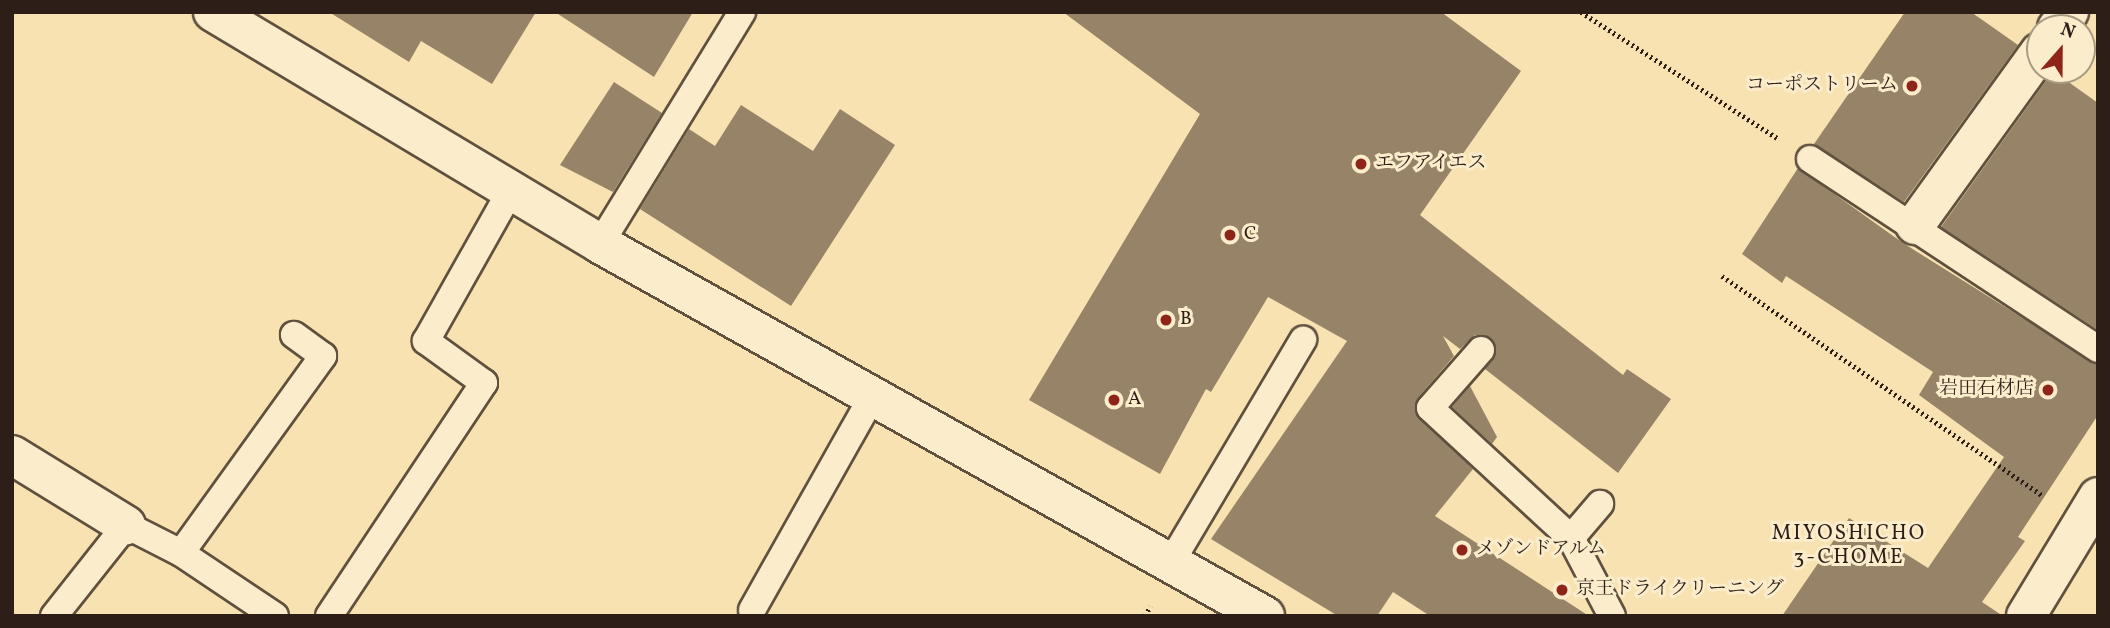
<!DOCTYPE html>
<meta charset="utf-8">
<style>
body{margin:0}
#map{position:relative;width:2110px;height:628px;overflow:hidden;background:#f9e2b1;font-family:Vollkorn,"Noto Serif JP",serif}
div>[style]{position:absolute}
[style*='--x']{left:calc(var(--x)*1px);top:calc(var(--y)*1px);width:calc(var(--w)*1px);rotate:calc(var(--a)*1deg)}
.building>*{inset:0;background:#978468}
.path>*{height:4.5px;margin-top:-2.25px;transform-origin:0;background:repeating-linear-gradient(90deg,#2d1f18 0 2px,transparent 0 5.5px)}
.roads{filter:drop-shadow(2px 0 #60503e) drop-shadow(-2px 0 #60503e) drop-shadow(0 2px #60503e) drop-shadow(0 -2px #60503e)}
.lane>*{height:26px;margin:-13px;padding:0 13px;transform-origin:13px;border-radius:13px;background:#fbeccc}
.street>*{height:38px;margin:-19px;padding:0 19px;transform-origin:19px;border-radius:19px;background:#fbeccc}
.secondary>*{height:38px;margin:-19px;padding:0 19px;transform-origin:19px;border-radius:19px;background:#fbeccc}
.dots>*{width:19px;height:19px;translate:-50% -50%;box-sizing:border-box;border:4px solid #fbeccc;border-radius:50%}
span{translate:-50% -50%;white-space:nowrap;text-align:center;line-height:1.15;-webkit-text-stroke:6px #fbeccc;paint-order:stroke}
.poi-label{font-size:19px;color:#2d1f18}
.right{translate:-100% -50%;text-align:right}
.left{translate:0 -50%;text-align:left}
.neighbourhood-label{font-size:21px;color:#2d1f18;letter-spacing:2px}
.frame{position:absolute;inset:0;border:14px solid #2d1f18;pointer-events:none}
.north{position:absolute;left:2026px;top:14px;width:70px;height:70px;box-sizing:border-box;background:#fbeccc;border:2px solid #a99a84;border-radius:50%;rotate:21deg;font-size:19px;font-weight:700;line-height:28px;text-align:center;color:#2d1f18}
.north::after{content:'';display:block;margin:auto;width:24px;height:32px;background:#8f2418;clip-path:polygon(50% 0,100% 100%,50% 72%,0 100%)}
</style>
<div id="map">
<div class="building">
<i style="clip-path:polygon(329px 12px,536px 12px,492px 84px,421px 41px,409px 62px)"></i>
<i style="clip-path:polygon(555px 12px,693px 12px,654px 77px)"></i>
<i style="clip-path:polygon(1063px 12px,1441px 12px,1521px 71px,1420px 215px,1623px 375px,1627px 369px,1671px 399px,1618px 473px,1485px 369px,1496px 352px,1491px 338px,1475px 335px,1460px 349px,1443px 336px,1454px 356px,1418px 398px,1415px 412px,1473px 469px,1435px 516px,1589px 616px,1430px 616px,1393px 592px,1377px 616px,1338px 616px,1211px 539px,1347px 341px,1268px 297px,1211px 392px,1206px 389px,1160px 474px,1029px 400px,1200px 114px)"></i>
<i style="clip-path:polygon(1905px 12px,1971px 12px,2018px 45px,1904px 202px,1814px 144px)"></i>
<i style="clip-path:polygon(2053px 71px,2098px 103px,2098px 330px,1941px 227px)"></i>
<i style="clip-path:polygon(614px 82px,662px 113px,613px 192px,560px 165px)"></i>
<i style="clip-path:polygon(741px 105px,813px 151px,840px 109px,895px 145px,791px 306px,640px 209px,689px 129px,715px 146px)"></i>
<i style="clip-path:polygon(1798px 168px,1903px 243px,2098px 365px,2098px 415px,2018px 537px,2025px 541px,1982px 602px,2003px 616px,1782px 616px,1849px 518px,1928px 568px,2004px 457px,1919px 395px,1933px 372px,1786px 276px,1782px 283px,1742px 254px)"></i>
<i style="clip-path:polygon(1470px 386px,1497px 437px,1492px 444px,1452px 407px)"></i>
</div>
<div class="path">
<i style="--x:1581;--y:12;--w:233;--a:32.7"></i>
<i style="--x:1722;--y:276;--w:388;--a:34.4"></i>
<i style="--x:1145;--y:616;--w:11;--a:-63"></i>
</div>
<div class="roads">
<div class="lane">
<i style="--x:1810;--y:159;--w:345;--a:33.4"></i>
<i style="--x:600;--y:244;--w:272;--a:-58.5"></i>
<i style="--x:1481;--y:350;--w:77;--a:131.3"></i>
<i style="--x:1430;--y:408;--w:192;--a:42.7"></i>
<i style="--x:1571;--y:538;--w:88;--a:62.3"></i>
<i style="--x:1571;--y:538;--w:45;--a:-49.5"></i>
<i style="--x:181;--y:553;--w:243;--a:-54.2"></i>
<i style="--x:323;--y:356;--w:36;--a:-144"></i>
<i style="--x:1170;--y:564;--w:261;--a:-59.3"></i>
<i style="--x:752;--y:610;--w:244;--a:-60.6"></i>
<i style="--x:54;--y:616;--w:116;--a:-51.6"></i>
<i style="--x:126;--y:525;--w:62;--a:27"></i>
<i style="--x:181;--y:553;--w:113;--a:33.8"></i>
<i style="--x:329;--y:616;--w:280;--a:-56.4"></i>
<i style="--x:484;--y:383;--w:72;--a:-144.1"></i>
<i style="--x:426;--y:341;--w:171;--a:-60.6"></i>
</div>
<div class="street">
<i style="--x:213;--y:12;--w:451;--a:30.9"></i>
<i style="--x:600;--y:244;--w:762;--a:29.22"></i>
<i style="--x:2057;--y:28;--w:20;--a:-53"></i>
<i style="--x:1915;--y:225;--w:213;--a:-54.2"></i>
<i style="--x:12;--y:455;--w:134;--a:31.6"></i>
</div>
<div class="secondary">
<i style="--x:2026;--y:616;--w:139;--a:-58.8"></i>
</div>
</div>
<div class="dots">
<i style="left:1912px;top:86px;background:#8f2418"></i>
<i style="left:1361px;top:164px;background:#8f2418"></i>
<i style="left:1230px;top:235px;background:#8f2418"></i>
<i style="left:1166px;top:320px;background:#8f2418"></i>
<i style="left:2048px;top:390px;background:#8f2418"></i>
<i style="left:1114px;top:400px;background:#8f2418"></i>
<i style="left:1462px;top:550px;background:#8f2418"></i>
<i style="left:1562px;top:590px;background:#8f2418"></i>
</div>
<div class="poi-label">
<span class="right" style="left:1898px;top:86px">コーポストリーム</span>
<span class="left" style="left:1375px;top:164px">エフアイエス</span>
<span class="left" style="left:1244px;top:235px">C</span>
<span class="left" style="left:1180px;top:320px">B</span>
<span class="right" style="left:2034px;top:390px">岩田石材店</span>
<span class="left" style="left:1128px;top:400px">A</span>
<span class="left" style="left:1476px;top:550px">メゾンドアルム</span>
<span class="left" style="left:1576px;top:590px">京王ドライクリーニング</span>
</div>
<div class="neighbourhood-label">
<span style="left:1849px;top:546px">MIYOSHICHO<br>3-CHOME</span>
</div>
<div class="frame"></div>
<div class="north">N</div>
</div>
